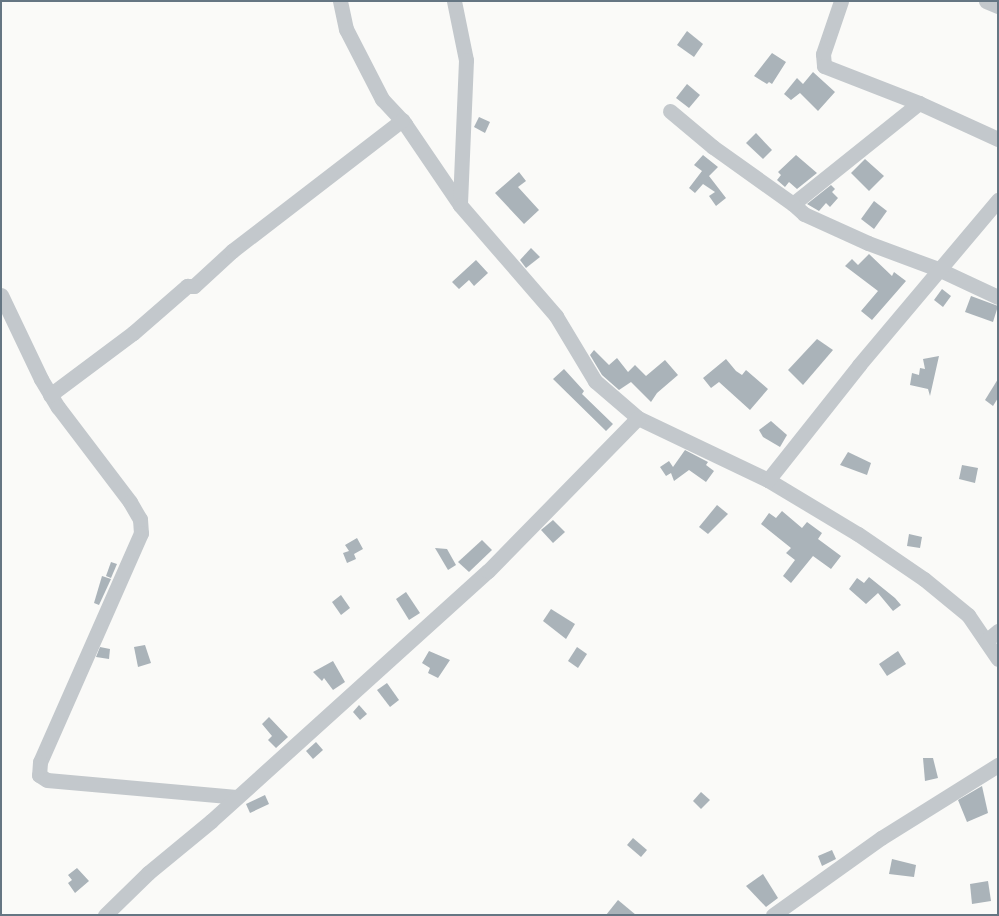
<!DOCTYPE html>
<style>
body{margin:0}
#map{position:relative;width:999px;height:916px;overflow:hidden;background:#fafaf8;font-family:Jost,sans-serif}
div>[style]{position:absolute}
[style*='--x']{left:calc(var(--x)*1px);top:calc(var(--y)*1px);width:calc(var(--w)*1px);rotate:calc(var(--a)*1deg)}
.building>*{inset:0;background:#aab3b9}
.minor>*{height:15px;margin:-7.5px;padding:0 7.5px;transform-origin:7.5px;border-radius:7.5px;background:#c3c8cc}
span{translate:-50% -50%;white-space:nowrap;text-align:center;line-height:1.15;-webkit-text-stroke:4px #fff;paint-order:stroke}
.frame{position:absolute;inset:0;border:2px solid #657683;pointer-events:none}
</style>
<div id="map">
<div class="building">
<i style="clip-path:polygon(687px 31px,703px 44px,694px 57px,677px 45px)"></i>
<i style="clip-path:polygon(772px 53px,786px 62px,772px 84px,769px 82px,767px 84px,754px 76px)"></i>
<i style="clip-path:polygon(813px 72px,835px 92px,818px 111px,800px 93px,791px 100px,784px 94px,797px 78px,803px 84px)"></i>
<i style="clip-path:polygon(687px 84px,700px 95px,689px 108px,676px 98px)"></i>
<i style="clip-path:polygon(479px 117px,490px 122px,485px 133px,474px 127px)"></i>
<i style="clip-path:polygon(756px 133px,772px 150px,763px 159px,746px 143px)"></i>
<i style="clip-path:polygon(703px 155px,718px 167px,709px 176px,726px 198px,716px 206px,709px 196px,715px 192px,703px 184px,695px 193px,689px 188px,702px 171px,694px 165px)"></i>
<i style="clip-path:polygon(796px 155px,817px 173px,797px 189px,789px 182px,785px 187px,777px 180px,781px 175px,778px 172px)"></i>
<i style="clip-path:polygon(865px 159px,884px 176px,869px 191px,851px 173px)"></i>
<i style="clip-path:polygon(519px 172px,526px 181px,518px 187px,539px 210px,524px 224px,495px 193px)"></i>
<i style="clip-path:polygon(831px 185px,835px 189px,832px 192px,838px 198px,830px 207px,826px 203px,819px 211px,807px 204px)"></i>
<i style="clip-path:polygon(874px 201px,887px 211px,874px 229px,861px 219px)"></i>
<i style="clip-path:polygon(531px 248px,540px 257px,526px 268px,520px 260px)"></i>
<i style="clip-path:polygon(869px 254px,892px 276px,894px 272px,906px 281px,872px 320px,861px 311px,878px 291px,845px 266px,852px 259px,858px 265px)"></i>
<i style="clip-path:polygon(476px 260px,488px 273px,474px 286px,469px 280px,459px 289px,452px 282px)"></i>
<i style="clip-path:polygon(942px 289px,951px 296px,943px 307px,934px 300px)"></i>
<i style="clip-path:polygon(971px 296px,998px 306px,993px 322px,965px 312px)"></i>
<i style="clip-path:polygon(817px 339px,833px 350px,803px 385px,788px 370px)"></i>
<i style="clip-path:polygon(594px 350px,609px 365px,617px 358px,628px 372px,635px 365px,646px 376px,665px 360px,678px 375px,657px 393px,651px 402px,631px 382px,619px 390px,602px 375px,590px 355px)"></i>
<i style="clip-path:polygon(939px 356px,930px 396px,928px 389px,910px 385px,912px 373px,919px 375px,920px 368px,925px 369px,923px 359px)"></i>
<i style="clip-path:polygon(726px 359px,736px 371px,742px 375px,746px 370px,768px 389px,750px 410px,719px 382px,711px 388px,703px 378px)"></i>
<i style="clip-path:polygon(564px 369px,584px 391px,582px 394px,613px 424px,606px 431px,553px 379px)"></i>
<i style="clip-path:polygon(998px 379px,998px 398px,993px 406px,985px 400px)"></i>
<i style="clip-path:polygon(771px 421px,787px 435px,780px 447px,763px 437px,759px 430px)"></i>
<i style="clip-path:polygon(685px 450px,708px 462px,706px 465px,714px 471px,706px 482px,689px 470px,674px 481px,671px 473px,666px 476px,660px 467px,669px 461px,673px 467px)"></i>
<i style="clip-path:polygon(848px 452px,871px 463px,867px 475px,840px 465px)"></i>
<i style="clip-path:polygon(962px 465px,978px 468px,975px 483px,959px 479px)"></i>
<i style="clip-path:polygon(717px 505px,728px 514px,708px 534px,699px 527px)"></i>
<i style="clip-path:polygon(782px 511px,802px 528px,807px 522px,822px 533px,818px 539px,841px 556px,831px 569px,813px 556px,791px 583px,783px 576px,795px 560px,786px 553px,791px 548px,761px 524px,769px 513px,776px 518px)"></i>
<i style="clip-path:polygon(553px 520px,565px 532px,553px 543px,541px 530px)"></i>
<i style="clip-path:polygon(909px 534px,922px 537px,920px 548px,907px 546px)"></i>
<i style="clip-path:polygon(357px 538px,363px 549px,354px 554px,356px 559px,347px 563px,343px 553px,349px 551px,345px 545px)"></i>
<i style="clip-path:polygon(482px 540px,492px 550px,469px 572px,458px 562px)"></i>
<i style="clip-path:polygon(435px 548px,447px 549px,456px 565px,448px 570px)"></i>
<i style="clip-path:polygon(111px 562px,117px 564px,111px 578px,106px 576px)"></i>
<i style="clip-path:polygon(102px 576px,111px 579px,99px 605px,94px 603px)"></i>
<i style="clip-path:polygon(869px 577px,895px 598px,901px 605px,893px 611px,878px 593px,866px 604px,849px 589px,857px 578px,864px 583px)"></i>
<i style="clip-path:polygon(406px 592px,420px 613px,409px 620px,396px 599px)"></i>
<i style="clip-path:polygon(341px 595px,350px 608px,341px 615px,332px 602px)"></i>
<i style="clip-path:polygon(551px 609px,575px 624px,566px 639px,543px 621px)"></i>
<i style="clip-path:polygon(145px 645px,151px 663px,138px 667px,134px 647px)"></i>
<i style="clip-path:polygon(100px 647px,110px 649px,109px 659px,96px 657px)"></i>
<i style="clip-path:polygon(577px 647px,587px 654px,578px 668px,568px 661px)"></i>
<i style="clip-path:polygon(429px 651px,450px 660px,438px 678px,428px 673px,430px 668px,422px 663px)"></i>
<i style="clip-path:polygon(898px 651px,906px 664px,887px 676px,879px 664px)"></i>
<i style="clip-path:polygon(333px 661px,345px 682px,333px 690px,324px 678px,322px 681px,313px 672px)"></i>
<i style="clip-path:polygon(387px 683px,399px 700px,390px 707px,377px 690px)"></i>
<i style="clip-path:polygon(359px 705px,367px 714px,360px 720px,353px 712px)"></i>
<i style="clip-path:polygon(269px 717px,288px 737px,276px 748px,268px 740px,272px 736px,262px 724px)"></i>
<i style="clip-path:polygon(316px 742px,323px 750px,313px 759px,306px 751px)"></i>
<i style="clip-path:polygon(923px 758px,933px 758px,938px 778px,925px 781px)"></i>
<i style="clip-path:polygon(982px 786px,988px 813px,967px 822px,958px 800px)"></i>
<i style="clip-path:polygon(701px 792px,710px 800px,701px 809px,693px 801px)"></i>
<i style="clip-path:polygon(265px 795px,269px 804px,250px 813px,246px 804px)"></i>
<i style="clip-path:polygon(633px 838px,647px 850px,641px 857px,627px 845px)"></i>
<i style="clip-path:polygon(832px 850px,836px 859px,822px 866px,818px 856px)"></i>
<i style="clip-path:polygon(892px 859px,916px 865px,914px 877px,889px 874px)"></i>
<i style="clip-path:polygon(77px 868px,89px 881px,75px 893px,68px 883px,72px 880px,68px 875px)"></i>
<i style="clip-path:polygon(763px 874px,778px 898px,766px 907px,746px 886px)"></i>
<i style="clip-path:polygon(988px 881px,991px 901px,972px 904px,970px 884px)"></i>
<i style="clip-path:polygon(618px 900px,636px 915px,606px 915px)"></i>
</div>
<div class="minor">
<i style="--x:340;--y:1;--w:29;--a:78"></i>
<i style="--x:346;--y:29;--w:79;--a:62.8"></i>
<i style="--x:382;--y:99;--w:34;--a:47"></i>
<i style="--x:405;--y:124;--w:98;--a:55.8"></i>
<i style="--x:454;--y:1;--w:60;--a:78.5"></i>
<i style="--x:466;--y:60;--w:145;--a:92.4"></i>
<i style="--x:460;--y:205;--w:147;--a:49.1"></i>
<i style="--x:556;--y:316;--w:76;--a:59"></i>
<i style="--x:595;--y:381;--w:57;--a:40.7"></i>
<i style="--x:638;--y:418;--w:144;--a:25.5"></i>
<i style="--x:768;--y:480;--w:105;--a:31"></i>
<i style="--x:858;--y:534;--w:80;--a:34.3"></i>
<i style="--x:924;--y:579;--w:57;--a:39.3"></i>
<i style="--x:968;--y:615;--w:53;--a:55.7"></i>
<i style="--x:841;--y:1;--w:56;--a:108.8"></i>
<i style="--x:823;--y:54;--w:12;--a:85"></i>
<i style="--x:824;--y:66;--w:102;--a:21.3"></i>
<i style="--x:919;--y:103;--w:87;--a:24.5"></i>
<i style="--x:986;--y:1;--w:13;--a:23"></i>
<i style="--x:919;--y:103;--w:161;--a:141.3"></i>
<i style="--x:793;--y:204;--w:15;--a:42"></i>
<i style="--x:804;--y:214;--w:70;--a:24.4"></i>
<i style="--x:868;--y:243;--w:75;--a:20.4"></i>
<i style="--x:938;--y:269;--w:66;--a:25"></i>
<i style="--x:670;--y:111;--w:56;--a:39.9"></i>
<i style="--x:713;--y:147;--w:98;--a:35.5"></i>
<i style="--x:1;--y:295;--w:93;--a:64.5"></i>
<i style="--x:41;--y:379;--w:33;--a:59"></i>
<i style="--x:58;--y:407;--w:119;--a:52.8"></i>
<i style="--x:130;--y:502;--w:20;--a:60"></i>
<i style="--x:140;--y:519;--w:14;--a:86"></i>
<i style="--x:141;--y:533;--w:250;--a:113.8"></i>
<i style="--x:40;--y:762;--w:13;--a:94"></i>
<i style="--x:39;--y:775;--w:9;--a:32"></i>
<i style="--x:47;--y:780;--w:190;--a:5.1"></i>
<i style="--x:50;--y:395;--w:104;--a:-36.8"></i>
<i style="--x:133;--y:333;--w:72;--a:-41"></i>
<i style="--x:187;--y:286;--w:7;--a:0"></i>
<i style="--x:194;--y:286;--w:52;--a:-42.6"></i>
<i style="--x:232;--y:251;--w:215;--a:-37.6"></i>
<i style="--x:768;--y:480;--w:147;--a:-51.6"></i>
<i style="--x:859;--y:365;--w:216;--a:-49.9"></i>
<i style="--x:986;--y:641;--w:16;--a:-40"></i>
<i style="--x:105;--y:915;--w:60;--a:-44.3"></i>
<i style="--x:148;--y:873;--w:82;--a:-39.5"></i>
<i style="--x:211;--y:821;--w:373;--a:-42.1"></i>
<i style="--x:488;--y:571;--w:214;--a:-45.6"></i>
<i style="--x:773;--y:915;--w:133;--a:-35.5"></i>
<i style="--x:881;--y:838;--w:138;--a:-32"></i>
</div>
<div class="frame"></div>
</div>
